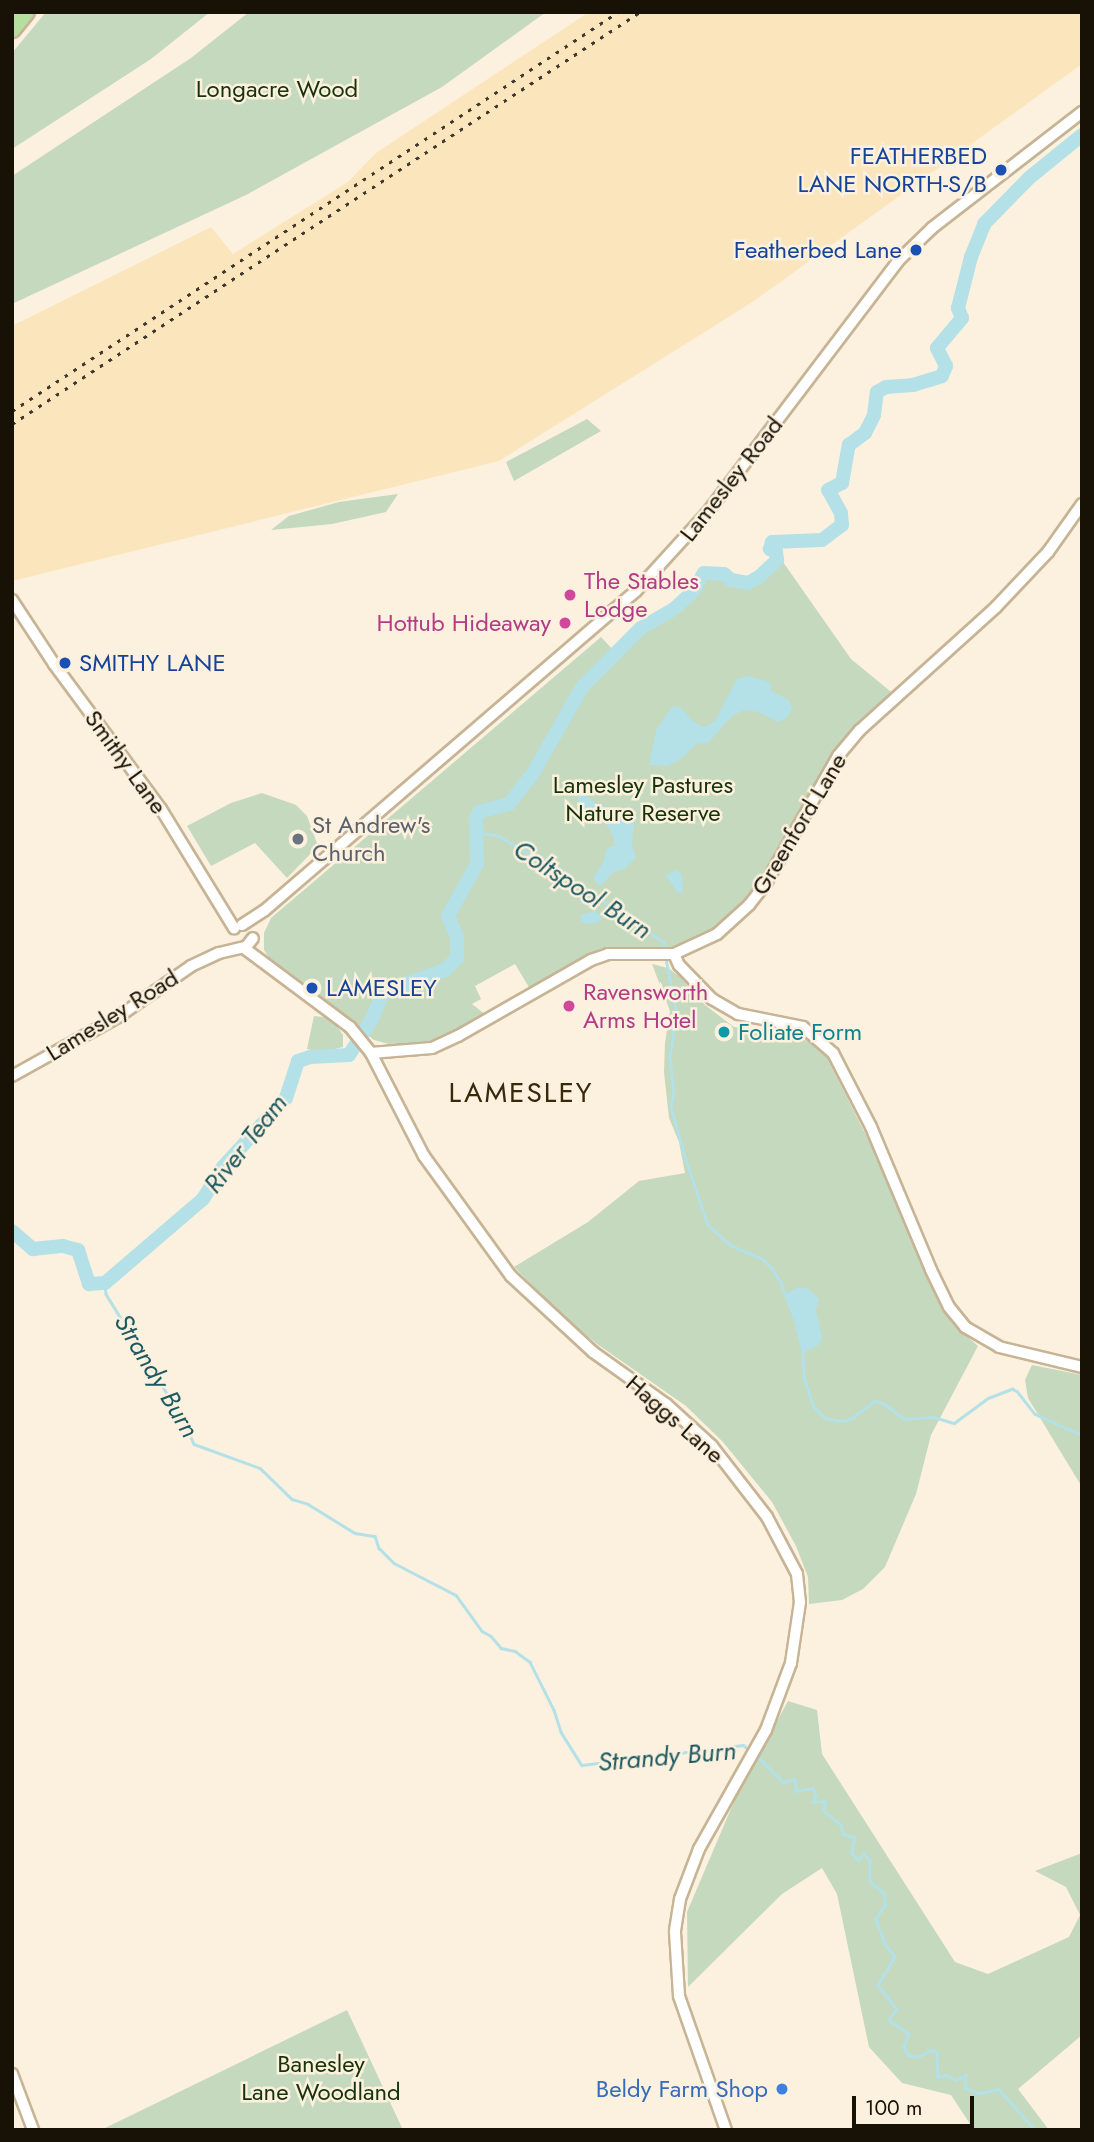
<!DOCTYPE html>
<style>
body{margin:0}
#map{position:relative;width:1094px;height:2142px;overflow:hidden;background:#fcf1de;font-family:Jost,sans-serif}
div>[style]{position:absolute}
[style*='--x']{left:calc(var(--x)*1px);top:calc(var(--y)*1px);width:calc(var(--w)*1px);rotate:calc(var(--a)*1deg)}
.built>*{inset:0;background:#fbe5bd}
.green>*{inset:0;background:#c4d9bd}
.water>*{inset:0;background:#b4e0e7}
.stream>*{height:2.5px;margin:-1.25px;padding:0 1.25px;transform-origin:1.25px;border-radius:1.25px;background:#b4e0e7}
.river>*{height:14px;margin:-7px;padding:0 7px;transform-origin:7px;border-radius:7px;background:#b4e0e7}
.roads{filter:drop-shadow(2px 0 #c6b495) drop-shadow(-2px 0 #c6b495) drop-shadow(0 2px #c6b495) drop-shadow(0 -2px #c6b495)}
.tertiary>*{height:10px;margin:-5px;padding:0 5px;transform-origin:5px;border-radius:5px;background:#fff}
.trunk>*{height:16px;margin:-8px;padding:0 8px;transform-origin:8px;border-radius:8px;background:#b4df9f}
.rail>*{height:2.5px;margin-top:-1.25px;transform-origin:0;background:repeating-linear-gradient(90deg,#40382c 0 3.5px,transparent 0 10.5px)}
.dots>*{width:19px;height:19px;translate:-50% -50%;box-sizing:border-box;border:4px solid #fcf1de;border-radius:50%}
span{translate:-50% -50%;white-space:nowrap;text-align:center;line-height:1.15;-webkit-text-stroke:5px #fcf1de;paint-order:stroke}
.park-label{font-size:24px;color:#163408}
.transit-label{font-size:24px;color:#164399}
.right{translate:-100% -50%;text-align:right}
.left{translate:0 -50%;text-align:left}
.street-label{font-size:24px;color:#181106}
.hotel-label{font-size:24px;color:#b23c85}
.worship-label{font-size:24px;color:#5b616d}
.culture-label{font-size:24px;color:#0d838f}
.shop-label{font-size:24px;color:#366cbe}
.water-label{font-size:26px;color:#1d5961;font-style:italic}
.quarter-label{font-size:28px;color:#37290c;letter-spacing:2px}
.frame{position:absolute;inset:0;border:14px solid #181106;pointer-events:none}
.scale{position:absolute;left:852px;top:2096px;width:122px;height:32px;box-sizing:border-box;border:4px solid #181106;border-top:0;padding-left:9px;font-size:21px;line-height:24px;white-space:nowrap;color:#181106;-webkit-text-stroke:5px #fcf1de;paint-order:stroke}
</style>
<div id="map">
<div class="built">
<i style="clip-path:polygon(589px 12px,1082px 12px,1082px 64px,754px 301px,499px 461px,12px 581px,12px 326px,211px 227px,233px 254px,348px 182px,376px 153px)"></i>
</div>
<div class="green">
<i style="clip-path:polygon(46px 12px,210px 12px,151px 59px,12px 149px,12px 53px)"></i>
<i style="clip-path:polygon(249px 12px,546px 12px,442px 87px,246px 195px,12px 304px,12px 176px,191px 58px)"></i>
<i style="clip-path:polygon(587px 419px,601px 431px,514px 481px,506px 462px)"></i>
<i style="clip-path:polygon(398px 494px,386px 512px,332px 524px,271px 530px,289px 516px,339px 502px)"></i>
<i style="clip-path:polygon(776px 552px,851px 659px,896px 696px,860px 730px,766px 883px,731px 923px,674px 954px,663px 949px,636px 947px,600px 949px,530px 989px,515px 964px,475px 986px,481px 999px,472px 1004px,486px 1015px,429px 1045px,400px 1047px,374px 1040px,271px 961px,264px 950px,264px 933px,271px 918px,601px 637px,616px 653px,641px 628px,674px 609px,693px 591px,704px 573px,724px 574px,731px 580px,748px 583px,773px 567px,777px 560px)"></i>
<i style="clip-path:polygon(262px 793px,296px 805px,307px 816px,318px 846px,287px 878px,255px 843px,211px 866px,187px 826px,231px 803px)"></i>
<i style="clip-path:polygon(652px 964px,668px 968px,679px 976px,705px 1005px,734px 1027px,783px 1031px,812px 1043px,826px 1056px,871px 1145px,944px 1310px,956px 1327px,978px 1346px,931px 1435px,916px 1494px,885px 1567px,863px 1589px,842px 1600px,809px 1604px,808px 1577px,796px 1546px,772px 1502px,723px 1442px,686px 1406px,597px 1344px,563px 1316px,514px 1267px,588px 1222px,639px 1181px,685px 1173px,679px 1142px,669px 1118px,664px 1072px,665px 1043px,670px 1011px)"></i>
<i style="clip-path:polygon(314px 1016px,331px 1018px,343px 1035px,343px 1047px,322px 1052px,307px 1049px)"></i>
<i style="clip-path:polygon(1032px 1365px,1082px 1375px,1082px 1487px,1028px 1398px,1025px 1380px)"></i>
<i style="clip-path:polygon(788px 1701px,817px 1710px,822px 1754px,955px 1962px,988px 1974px,1069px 1937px,1080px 1915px,1066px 1887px,1035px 1871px,1082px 1853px,1082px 2035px,1018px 2089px,1049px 2130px,965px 2130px,970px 2124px,951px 2095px,902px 2083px,869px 2047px,837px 1894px,822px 1868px,782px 1894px,688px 1987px,687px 1912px,736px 1797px)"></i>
<i style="clip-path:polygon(347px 2010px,403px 2130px,101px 2130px)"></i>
</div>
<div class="water">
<i style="clip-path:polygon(748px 676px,770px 682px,771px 691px,789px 700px,792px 708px,787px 718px,778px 722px,758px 712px,744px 710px,732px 716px,708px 743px,696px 744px,680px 760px,667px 766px,649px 765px,656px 730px,671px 708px,679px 706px,694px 722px,704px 727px,715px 721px,737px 679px)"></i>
<i style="clip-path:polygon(580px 792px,597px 804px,630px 814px,634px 823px,632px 844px,636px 858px,624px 869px,614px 872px,600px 886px,595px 882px,594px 876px,603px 863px,607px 848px,614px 846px,614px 839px,608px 826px,579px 804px,577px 794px)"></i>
<i style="clip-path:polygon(677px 870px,682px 875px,683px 892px,678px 893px,665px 875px)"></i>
<i style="clip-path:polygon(595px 911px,603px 918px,596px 923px,586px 924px,581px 921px,580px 915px)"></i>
<i style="clip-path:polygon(798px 1287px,809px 1289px,819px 1299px,816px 1310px,822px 1339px,818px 1345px,808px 1351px,803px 1351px,786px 1294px)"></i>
</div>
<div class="stream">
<i style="--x:475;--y:832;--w:24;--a:9"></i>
<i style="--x:499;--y:836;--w:92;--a:31.3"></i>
<i style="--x:578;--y:884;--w:104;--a:34"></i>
<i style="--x:664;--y:942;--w:7;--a:82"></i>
<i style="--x:666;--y:959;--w:55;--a:78.5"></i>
<i style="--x:677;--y:1013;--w:45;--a:99"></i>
<i style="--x:670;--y:1057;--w:37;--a:84"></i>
<i style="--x:674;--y:1094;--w:12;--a:104"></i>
<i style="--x:671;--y:1106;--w:53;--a:74.6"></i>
<i style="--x:685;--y:1157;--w:72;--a:71.3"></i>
<i style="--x:708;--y:1225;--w:30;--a:42"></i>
<i style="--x:730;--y:1245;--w:34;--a:23"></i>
<i style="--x:761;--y:1258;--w:15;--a:42"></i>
<i style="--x:772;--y:1268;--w:17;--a:59"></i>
<i style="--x:781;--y:1283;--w:39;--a:69"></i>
<i style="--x:795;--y:1319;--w:33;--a:76"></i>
<i style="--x:803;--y:1351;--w:26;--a:88"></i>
<i style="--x:804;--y:1377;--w:32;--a:72"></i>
<i style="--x:814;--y:1407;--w:16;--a:45"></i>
<i style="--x:825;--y:1418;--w:17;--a:10"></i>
<i style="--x:842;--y:1421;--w:9;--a:-13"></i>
<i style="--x:851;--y:1419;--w:29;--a:-38"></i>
<i style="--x:874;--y:1401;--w:11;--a:15"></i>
<i style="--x:885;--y:1404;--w:24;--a:38"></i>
<i style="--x:904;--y:1419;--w:30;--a:-4"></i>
<i style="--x:934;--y:1417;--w:21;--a:17"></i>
<i style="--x:954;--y:1423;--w:42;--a:-36.3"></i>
<i style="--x:988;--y:1398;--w:26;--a:-21"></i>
<i style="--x:1012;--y:1389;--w:5;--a:22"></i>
<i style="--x:1017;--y:1391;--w:29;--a:52"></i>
<i style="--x:1035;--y:1414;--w:51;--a:24.1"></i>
<i style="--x:105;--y:1283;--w:11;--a:85"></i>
<i style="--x:106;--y:1294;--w:151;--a:58.5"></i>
<i style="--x:185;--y:1423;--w:23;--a:67"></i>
<i style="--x:194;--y:1444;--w:70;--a:20"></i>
<i style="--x:260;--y:1468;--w:45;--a:44.1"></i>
<i style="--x:292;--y:1499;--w:17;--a:17"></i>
<i style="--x:308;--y:1504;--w:55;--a:31.7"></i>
<i style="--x:355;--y:1533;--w:20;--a:9"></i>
<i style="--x:375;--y:1536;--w:13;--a:72"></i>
<i style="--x:379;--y:1548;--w:21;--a:45"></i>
<i style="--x:394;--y:1563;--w:70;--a:27.3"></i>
<i style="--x:456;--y:1595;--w:44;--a:54.2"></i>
<i style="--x:482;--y:1631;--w:10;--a:29"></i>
<i style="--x:491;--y:1636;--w:16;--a:50"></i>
<i style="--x:501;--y:1648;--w:14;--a:12"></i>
<i style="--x:515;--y:1651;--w:19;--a:36"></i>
<i style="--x:530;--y:1662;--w:54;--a:63.4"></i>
<i style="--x:554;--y:1710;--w:23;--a:72"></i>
<i style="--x:561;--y:1732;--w:39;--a:58"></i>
<i style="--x:582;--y:1765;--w:162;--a:-7.1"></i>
<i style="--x:743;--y:1745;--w:9;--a:36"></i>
<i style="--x:755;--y:1754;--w:40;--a:45"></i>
<i style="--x:783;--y:1782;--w:12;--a:-14"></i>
<i style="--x:795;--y:1779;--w:12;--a:85"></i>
<i style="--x:796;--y:1791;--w:17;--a:-10"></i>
<i style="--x:813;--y:1788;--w:8;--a:67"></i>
<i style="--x:816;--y:1795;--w:8;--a:113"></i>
<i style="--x:813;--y:1802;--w:12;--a:-5"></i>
<i style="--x:825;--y:1801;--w:10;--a:96"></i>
<i style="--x:824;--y:1811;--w:22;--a:39"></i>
<i style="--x:841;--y:1825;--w:9;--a:77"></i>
<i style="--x:843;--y:1834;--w:12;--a:14"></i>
<i style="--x:855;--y:1837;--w:16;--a:101"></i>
<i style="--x:852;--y:1853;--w:9;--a:49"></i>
<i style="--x:858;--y:1860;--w:9;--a:-49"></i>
<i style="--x:864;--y:1853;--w:10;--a:53"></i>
<i style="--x:870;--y:1861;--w:20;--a:90"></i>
<i style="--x:870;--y:1881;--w:20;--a:41"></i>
<i style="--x:885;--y:1894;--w:11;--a:90"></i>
<i style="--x:885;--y:1905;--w:17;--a:123"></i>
<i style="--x:876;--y:1919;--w:27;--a:70"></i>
<i style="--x:885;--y:1944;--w:16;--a:52"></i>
<i style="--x:895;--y:1957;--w:33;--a:121"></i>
<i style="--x:878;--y:1985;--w:31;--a:52"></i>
<i style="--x:897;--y:2009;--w:14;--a:126"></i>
<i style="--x:889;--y:2020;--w:24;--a:35"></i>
<i style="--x:909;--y:2034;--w:14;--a:111"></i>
<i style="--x:904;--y:2047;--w:9;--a:63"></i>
<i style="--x:908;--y:2055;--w:10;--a:11"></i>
<i style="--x:918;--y:2057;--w:14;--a:-30"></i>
<i style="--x:930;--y:2050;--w:7;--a:16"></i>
<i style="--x:937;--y:2052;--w:25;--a:88"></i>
<i style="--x:938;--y:2077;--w:9;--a:-13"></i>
<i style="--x:947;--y:2075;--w:10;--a:29"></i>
<i style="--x:956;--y:2080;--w:11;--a:-27"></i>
<i style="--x:966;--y:2075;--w:13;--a:94"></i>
<i style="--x:965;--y:2088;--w:15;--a:20"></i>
<i style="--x:979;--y:2093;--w:20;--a:-11"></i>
<i style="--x:999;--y:2089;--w:55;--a:48.7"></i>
</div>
<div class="river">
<i style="--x:12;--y:1231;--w:28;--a:41"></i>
<i style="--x:33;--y:1249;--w:30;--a:-6"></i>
<i style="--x:63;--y:1246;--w:16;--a:15"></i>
<i style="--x:78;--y:1250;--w:36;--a:72"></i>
<i style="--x:89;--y:1284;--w:16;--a:-4"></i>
<i style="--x:105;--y:1283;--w:129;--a:-40.6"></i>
<i style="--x:203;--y:1199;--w:36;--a:-58"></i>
<i style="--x:222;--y:1168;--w:95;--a:-47.6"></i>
<i style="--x:286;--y:1098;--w:39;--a:-72"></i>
<i style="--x:298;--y:1061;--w:13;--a:-18"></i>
<i style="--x:310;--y:1057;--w:39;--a:-3"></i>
<i style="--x:349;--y:1055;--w:43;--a:-57.4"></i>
<i style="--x:372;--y:1019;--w:29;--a:-68"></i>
<i style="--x:383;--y:992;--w:66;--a:-19.5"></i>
<i style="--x:445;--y:970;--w:17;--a:-45"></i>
<i style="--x:457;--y:958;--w:21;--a:-90"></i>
<i style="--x:457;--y:937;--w:23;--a:-113"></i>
<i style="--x:448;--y:916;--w:60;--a:-60.9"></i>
<i style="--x:477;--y:864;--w:44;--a:-91.3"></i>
<i style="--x:476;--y:820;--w:9;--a:-69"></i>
<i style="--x:479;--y:812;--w:31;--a:-15"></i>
<i style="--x:509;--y:804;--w:37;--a:-52"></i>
<i style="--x:532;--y:775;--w:101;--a:-60.4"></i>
<i style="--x:582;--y:687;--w:83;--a:-45"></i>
<i style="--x:641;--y:628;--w:38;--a:-30"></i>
<i style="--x:674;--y:609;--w:26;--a:-43"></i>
<i style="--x:693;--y:591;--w:21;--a:-59"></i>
<i style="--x:704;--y:573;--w:20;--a:3"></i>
<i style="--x:724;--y:574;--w:9;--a:41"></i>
<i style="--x:731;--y:580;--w:17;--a:10"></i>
<i style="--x:748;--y:583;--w:13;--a:-29"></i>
<i style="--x:759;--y:577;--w:25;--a:-43"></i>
<i style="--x:777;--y:560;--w:8;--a:-97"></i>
<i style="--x:776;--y:552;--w:7;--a:-153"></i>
<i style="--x:770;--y:549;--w:7;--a:-74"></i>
<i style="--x:772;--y:542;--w:50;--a:-2.3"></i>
<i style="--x:822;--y:540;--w:25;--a:-37"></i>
<i style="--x:842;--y:525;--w:12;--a:-95"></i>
<i style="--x:841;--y:513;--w:26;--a:-119"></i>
<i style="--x:828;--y:490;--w:16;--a:-27"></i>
<i style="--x:842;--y:483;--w:39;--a:-80"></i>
<i style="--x:849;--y:445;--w:20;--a:-37"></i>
<i style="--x:865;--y:433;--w:20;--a:-63"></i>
<i style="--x:874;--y:415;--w:23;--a:-83"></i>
<i style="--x:877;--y:392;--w:10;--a:-29"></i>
<i style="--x:886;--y:387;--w:27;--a:-4"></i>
<i style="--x:913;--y:385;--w:30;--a:-17"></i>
<i style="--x:942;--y:376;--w:11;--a:-68"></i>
<i style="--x:946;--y:366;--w:20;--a:-117"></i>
<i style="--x:937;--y:348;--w:39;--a:-50"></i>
<i style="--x:962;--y:318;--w:11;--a:-112"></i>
<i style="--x:958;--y:308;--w:53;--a:-75.7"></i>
<i style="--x:971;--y:257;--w:35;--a:-68"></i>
<i style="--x:984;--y:224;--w:64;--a:-45.6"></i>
<i style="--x:1029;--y:178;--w:68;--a:-39.1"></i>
</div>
<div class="roads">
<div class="tertiary">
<i style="--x:12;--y:600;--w:77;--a:56.7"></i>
<i style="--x:54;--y:664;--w:180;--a:53.6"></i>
<i style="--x:161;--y:809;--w:140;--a:58.5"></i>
<i style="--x:242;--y:925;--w:27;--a:-33"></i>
<i style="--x:265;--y:910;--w:489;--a:-40.7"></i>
<i style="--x:636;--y:591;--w:105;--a:-47.7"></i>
<i style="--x:707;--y:513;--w:316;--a:-52.8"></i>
<i style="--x:898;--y:261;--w:47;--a:-44.1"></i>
<i style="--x:932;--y:228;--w:190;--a:-37.7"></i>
<i style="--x:244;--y:948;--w:132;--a:36.7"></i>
<i style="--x:350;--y:1027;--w:33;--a:51"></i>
<i style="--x:371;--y:1053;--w:116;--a:62.8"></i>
<i style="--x:424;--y:1156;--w:148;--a:54.1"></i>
<i style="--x:511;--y:1276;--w:112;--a:42.8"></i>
<i style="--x:593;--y:1352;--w:90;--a:35.5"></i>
<i style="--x:666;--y:1404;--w:62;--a:42.4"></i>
<i style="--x:712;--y:1446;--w:90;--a:52.2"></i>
<i style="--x:767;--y:1517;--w:64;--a:62.2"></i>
<i style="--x:797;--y:1574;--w:28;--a:84"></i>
<i style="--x:800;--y:1602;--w:62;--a:98.4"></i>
<i style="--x:791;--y:1663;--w:72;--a:110.5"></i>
<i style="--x:766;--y:1730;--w:137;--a:119.4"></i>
<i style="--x:699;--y:1849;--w:53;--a:110.8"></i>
<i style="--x:680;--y:1899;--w:33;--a:99"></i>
<i style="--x:675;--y:1932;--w:64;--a:86.4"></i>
<i style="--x:679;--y:1996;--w:142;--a:70.7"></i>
<i style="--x:674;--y:954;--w:12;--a:66"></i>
<i style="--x:679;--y:965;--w:47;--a:45.9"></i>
<i style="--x:712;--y:999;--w:30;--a:30"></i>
<i style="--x:738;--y:1014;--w:66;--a:11.3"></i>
<i style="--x:803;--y:1027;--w:40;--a:41"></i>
<i style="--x:833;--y:1053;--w:83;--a:62.8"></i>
<i style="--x:871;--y:1127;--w:155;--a:67.2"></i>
<i style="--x:931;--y:1270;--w:41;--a:64.1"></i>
<i style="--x:949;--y:1307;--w:26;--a:51"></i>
<i style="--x:965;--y:1327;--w:39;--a:30"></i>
<i style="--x:999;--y:1347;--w:85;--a:13.5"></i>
<i style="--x:371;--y:1053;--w:61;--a:-4.7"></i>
<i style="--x:432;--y:1048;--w:29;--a:-25"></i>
<i style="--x:458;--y:1036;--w:153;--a:-29.7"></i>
<i style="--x:591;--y:960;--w:18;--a:-19"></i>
<i style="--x:608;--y:954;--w:66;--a:0"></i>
<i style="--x:674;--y:954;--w:47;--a:-24.9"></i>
<i style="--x:717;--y:934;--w:43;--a:-42.2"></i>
<i style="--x:749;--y:905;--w:28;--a:-52"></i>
<i style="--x:766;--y:883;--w:146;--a:-60.4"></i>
<i style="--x:838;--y:756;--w:34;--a:-50"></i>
<i style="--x:860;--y:730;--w:183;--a:-42.1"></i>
<i style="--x:996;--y:607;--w:76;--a:-46.6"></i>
<i style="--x:1048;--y:552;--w:59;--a:-54.7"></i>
<i style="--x:12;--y:1076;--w:121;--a:-29.1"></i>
<i style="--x:118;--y:1017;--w:89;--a:-34.9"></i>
<i style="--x:191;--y:966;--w:31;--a:-25"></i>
<i style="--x:219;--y:953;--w:28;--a:-13"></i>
<i style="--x:246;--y:947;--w:11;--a:-52"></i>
<i style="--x:12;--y:2074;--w:60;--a:69.4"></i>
</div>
<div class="trunk">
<i style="--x:12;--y:29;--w:22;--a:-51"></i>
</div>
</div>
<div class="rail">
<i style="--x:12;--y:411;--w:726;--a:-33.36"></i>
<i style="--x:12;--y:424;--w:751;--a:-33.27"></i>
</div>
<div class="dots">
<i style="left:1001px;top:170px;background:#1a4fb4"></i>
<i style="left:916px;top:250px;background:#1a4fb4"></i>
<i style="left:570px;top:595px;background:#d1479c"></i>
<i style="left:565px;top:623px;background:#d1479c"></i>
<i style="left:65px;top:663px;background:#1a4fb4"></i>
<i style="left:298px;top:839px;background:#6b7280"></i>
<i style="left:312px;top:988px;background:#1a4fb4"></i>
<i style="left:569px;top:1006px;background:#d1479c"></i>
<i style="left:724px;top:1032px;background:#0f9aa8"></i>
<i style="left:782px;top:2089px;background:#3f7fe0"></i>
</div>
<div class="park-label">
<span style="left:277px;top:89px">Longacre Wood</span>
<span style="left:643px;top:799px">Lamesley Pastures<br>Nature Reserve</span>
<span style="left:321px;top:2078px">Banesley<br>Lane Woodland</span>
</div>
<div class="transit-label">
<span class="right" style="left:987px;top:170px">FEATHERBED<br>LANE NORTH-S/B</span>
<span class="right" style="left:902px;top:250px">Featherbed Lane</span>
<span class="left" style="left:79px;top:663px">SMITHY LANE</span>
<span class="left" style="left:326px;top:988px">LAMESLEY</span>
</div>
<div class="street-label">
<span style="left:731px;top:479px;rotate:-52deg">Lamesley Road</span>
<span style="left:126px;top:762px;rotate:54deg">Smithy Lane</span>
<span style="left:799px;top:824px;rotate:-59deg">Greenford Lane</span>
<span style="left:112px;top:1015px;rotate:-32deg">Lamesley Road</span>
<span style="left:675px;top:1419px;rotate:41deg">Haggs Lane</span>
</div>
<div class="hotel-label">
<span class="left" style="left:584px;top:595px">The Stables<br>Lodge</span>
<span class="right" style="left:551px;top:623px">Hottub Hideaway</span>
<span class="left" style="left:583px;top:1006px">Ravensworth<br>Arms Hotel</span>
</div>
<div class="worship-label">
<span class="left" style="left:312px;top:839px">St Andrew's<br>Church</span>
</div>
<div class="culture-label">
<span class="left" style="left:738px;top:1032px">Foliate Form</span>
</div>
<div class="shop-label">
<span class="right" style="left:768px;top:2089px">Beldy Farm Shop</span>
</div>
<div class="water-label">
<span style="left:582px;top:890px;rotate:33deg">Coltspool Burn</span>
<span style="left:246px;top:1144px;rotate:-52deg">River Team</span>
<span style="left:156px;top:1376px;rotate:59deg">Strandy Burn</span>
<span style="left:667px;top:1757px;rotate:-5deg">Strandy Burn</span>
</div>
<div class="quarter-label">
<span style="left:521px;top:1093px">LAMESLEY</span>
</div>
<div class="frame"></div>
<div class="scale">100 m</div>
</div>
